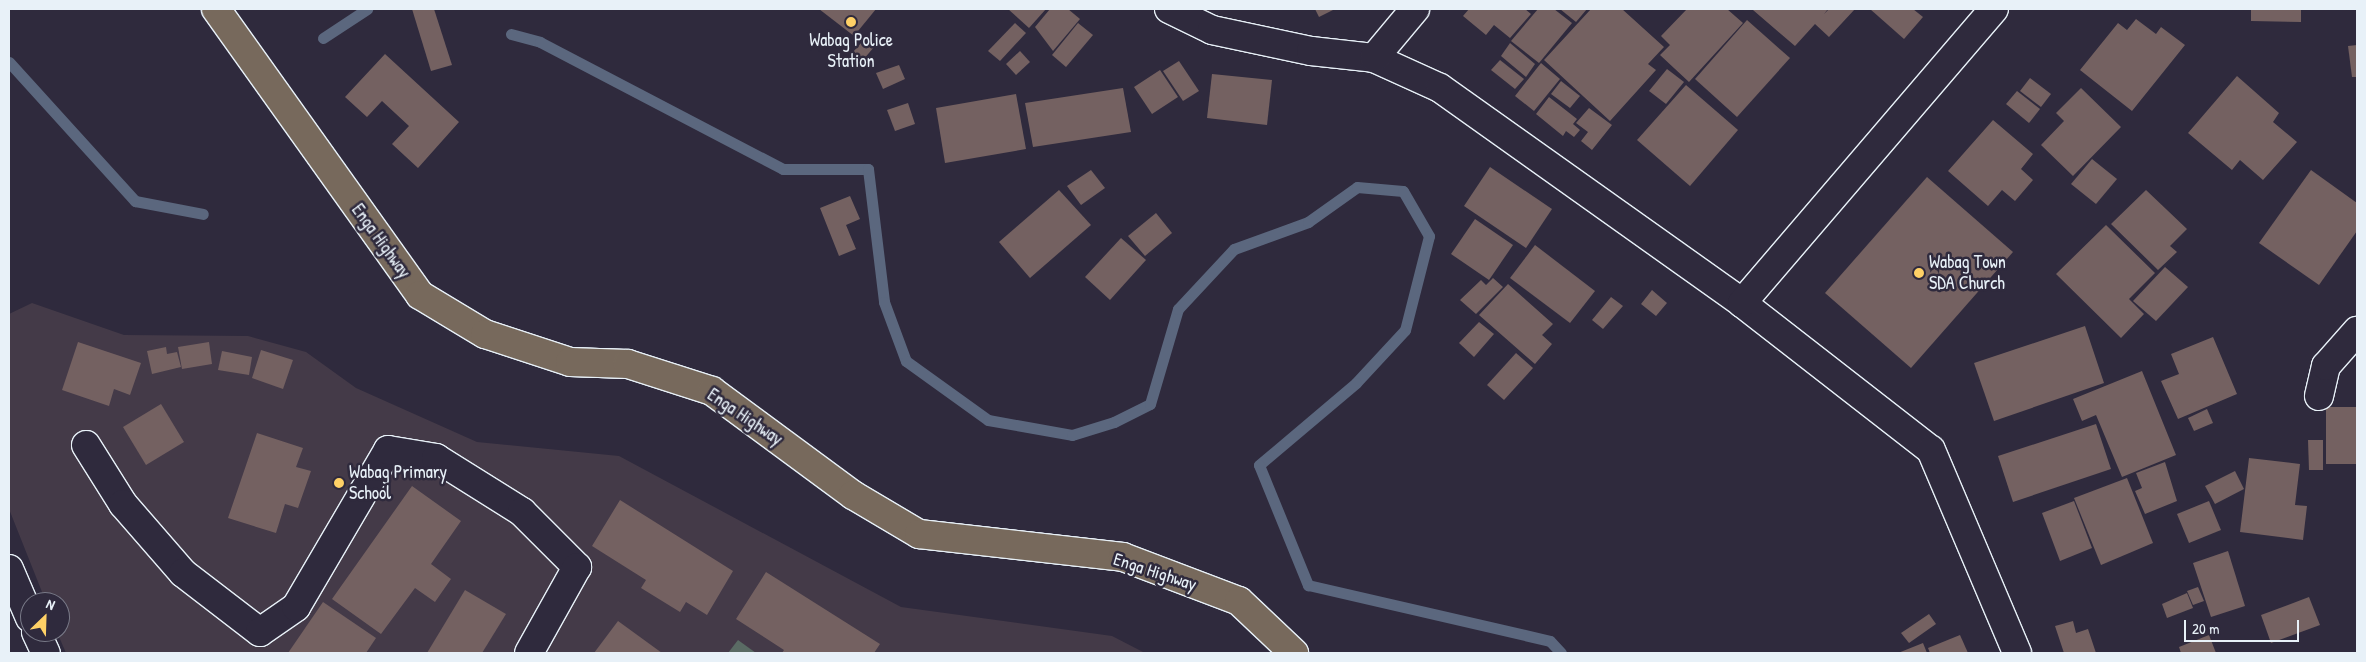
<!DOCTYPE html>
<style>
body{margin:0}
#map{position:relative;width:2366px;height:662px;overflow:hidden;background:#2f2a3d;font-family:"Patrick Hand",sans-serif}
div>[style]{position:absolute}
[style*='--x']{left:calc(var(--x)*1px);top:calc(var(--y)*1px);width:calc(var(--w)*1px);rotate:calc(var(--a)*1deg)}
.built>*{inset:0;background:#443a48}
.green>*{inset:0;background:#5a6b64}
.stream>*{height:11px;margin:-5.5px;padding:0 5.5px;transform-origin:5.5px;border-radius:5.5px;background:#5b677e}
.building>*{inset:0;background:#746161}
.roads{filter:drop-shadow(1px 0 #e8f1f8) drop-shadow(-1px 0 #e8f1f8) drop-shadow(0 1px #e8f1f8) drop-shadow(0 -1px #e8f1f8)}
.minor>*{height:28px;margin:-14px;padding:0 14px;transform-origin:14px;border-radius:14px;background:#2f2a3d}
.major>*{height:28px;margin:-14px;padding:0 14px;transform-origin:14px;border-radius:14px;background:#77695c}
.dots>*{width:14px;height:14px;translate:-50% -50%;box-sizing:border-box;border:2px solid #2f2a3d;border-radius:50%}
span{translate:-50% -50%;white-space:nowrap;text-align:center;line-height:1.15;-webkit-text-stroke:5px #2f2a3d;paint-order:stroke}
.poi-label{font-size:18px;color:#e8f1f8}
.left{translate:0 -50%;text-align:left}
.street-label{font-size:18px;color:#e8f1f8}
.frame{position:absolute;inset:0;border:10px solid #e8f1f8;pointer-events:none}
.north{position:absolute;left:20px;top:592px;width:50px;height:50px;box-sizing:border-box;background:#2f2a3d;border:1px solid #797a88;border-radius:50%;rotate:24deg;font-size:14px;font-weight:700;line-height:20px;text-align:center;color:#e8f1f8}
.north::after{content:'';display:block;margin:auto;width:18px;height:22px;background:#ffd166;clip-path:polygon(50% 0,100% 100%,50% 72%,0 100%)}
.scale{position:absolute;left:2184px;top:620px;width:115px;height:22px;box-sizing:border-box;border:2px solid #e8f1f8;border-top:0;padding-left:6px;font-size:15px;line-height:18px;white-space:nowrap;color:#e8f1f8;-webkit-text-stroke:4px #2f2a3d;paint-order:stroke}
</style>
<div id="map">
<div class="built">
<i style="clip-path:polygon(32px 303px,124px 335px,248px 336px,306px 352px,356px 388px,477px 442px,619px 456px,901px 607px,1112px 636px,1145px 653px,66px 653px,57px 632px,60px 602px,46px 602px,9px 509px,9px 314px)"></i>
</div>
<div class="green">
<i style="clip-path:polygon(738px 640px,756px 653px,728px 653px)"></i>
</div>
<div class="stream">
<i style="--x:511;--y:34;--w:30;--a:15"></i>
<i style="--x:540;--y:42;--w:274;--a:27.6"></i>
<i style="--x:783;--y:169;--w:85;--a:0"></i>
<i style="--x:868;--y:169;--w:134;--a:83.1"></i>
<i style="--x:884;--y:302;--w:63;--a:69.6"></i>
<i style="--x:906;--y:361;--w:101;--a:35.7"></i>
<i style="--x:988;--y:420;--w:85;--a:10.1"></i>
<i style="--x:1072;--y:435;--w:44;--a:-17.2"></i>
<i style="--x:1114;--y:422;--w:40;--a:-26.6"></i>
<i style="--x:1150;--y:404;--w:99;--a:-73.6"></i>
<i style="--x:1178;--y:309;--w:82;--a:-47"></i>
<i style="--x:1234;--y:249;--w:79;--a:-20"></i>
<i style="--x:1308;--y:222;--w:60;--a:-35.5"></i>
<i style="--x:1357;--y:187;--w:46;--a:5"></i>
<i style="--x:1403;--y:191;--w:52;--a:60"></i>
<i style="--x:1429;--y:236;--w:97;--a:104.3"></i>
<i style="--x:1405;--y:330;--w:72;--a:132.8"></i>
<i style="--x:1356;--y:383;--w:127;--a:139.8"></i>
<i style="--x:1259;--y:465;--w:130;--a:67.8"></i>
<i style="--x:1308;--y:585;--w:248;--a:13"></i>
<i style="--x:1550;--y:641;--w:16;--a:47"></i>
<i style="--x:323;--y:38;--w:53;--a:-33.4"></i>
<i style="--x:9;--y:62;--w:188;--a:47.8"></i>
<i style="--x:135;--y:201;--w:69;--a:10.8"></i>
</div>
<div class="building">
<i style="clip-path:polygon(412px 9px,434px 9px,452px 65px,431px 71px)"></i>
<i style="clip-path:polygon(819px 9px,876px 9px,854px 36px)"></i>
<i style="clip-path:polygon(1008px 9px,1046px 9px,1029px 28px)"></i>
<i style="clip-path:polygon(1050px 9px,1068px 9px,1080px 19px,1053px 51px,1035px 27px)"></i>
<i style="clip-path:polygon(1315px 9px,1335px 9px,1319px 17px)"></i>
<i style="clip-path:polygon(1469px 9px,1525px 9px,1531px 14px,1510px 38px,1494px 25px,1486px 35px,1463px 16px)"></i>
<i style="clip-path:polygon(1538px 9px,1554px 9px,1572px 23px,1539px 63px,1511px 41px)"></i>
<i style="clip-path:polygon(1560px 9px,1587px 9px,1576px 22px)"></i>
<i style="clip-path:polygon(1591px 9px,1622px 9px,1664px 47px,1648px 64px,1656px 70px,1610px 121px,1544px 60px)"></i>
<i style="clip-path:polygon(1687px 9px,1727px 9px,1743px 23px,1689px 82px,1660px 55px,1670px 45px,1661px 36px)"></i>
<i style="clip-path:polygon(1828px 9px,1824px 14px,1829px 9px,1855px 9px,1829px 37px,1815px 24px,1795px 46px,1753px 10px)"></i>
<i style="clip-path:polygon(1870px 9px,1913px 9px,1923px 17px,1904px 39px)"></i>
<i style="clip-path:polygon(2251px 9px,2301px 9px,2301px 22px,2251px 21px)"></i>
<i style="clip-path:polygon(2136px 19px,2156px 34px,2161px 27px,2185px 45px,2132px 111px,2080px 70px,2118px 23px,2127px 30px)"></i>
<i style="clip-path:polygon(1747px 20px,1790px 58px,1737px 117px,1695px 79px)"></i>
<i style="clip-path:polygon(1015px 23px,1026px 33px,1000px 61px,988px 51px)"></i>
<i style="clip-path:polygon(1078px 23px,1093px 35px,1066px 67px,1052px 55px)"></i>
<i style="clip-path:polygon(871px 32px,880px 40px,863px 60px,853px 52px)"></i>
<i style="clip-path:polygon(1510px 43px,1535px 64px,1526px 77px,1501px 56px)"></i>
<i style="clip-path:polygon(2357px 45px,2357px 77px,2352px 77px,2348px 46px)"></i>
<i style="clip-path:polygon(1020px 51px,1030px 62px,1016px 75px,1006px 64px)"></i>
<i style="clip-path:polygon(385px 54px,459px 122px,418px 168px,392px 144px,409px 126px,382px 101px,367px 117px,345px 97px)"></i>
<i style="clip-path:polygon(1500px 60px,1524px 79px,1515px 89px,1491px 70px)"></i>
<i style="clip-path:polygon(1179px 61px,1199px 91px,1183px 101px,1163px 71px)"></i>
<i style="clip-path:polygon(1541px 63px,1560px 79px,1534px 111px,1515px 96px)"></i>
<i style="clip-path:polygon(899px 65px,905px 79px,883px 89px,876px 73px)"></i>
<i style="clip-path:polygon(1667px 69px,1684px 82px,1666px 104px,1649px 91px)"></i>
<i style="clip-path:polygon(1160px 70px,1178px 97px,1152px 114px,1134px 87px)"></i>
<i style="clip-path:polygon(1212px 74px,1272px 80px,1267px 125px,1207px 118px)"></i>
<i style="clip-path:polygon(2237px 76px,2279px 113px,2273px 122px,2297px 142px,2263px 180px,2240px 160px,2232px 170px,2188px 133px)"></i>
<i style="clip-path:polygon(2030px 78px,2051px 94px,2041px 107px,2020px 91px)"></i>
<i style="clip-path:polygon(1561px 81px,1580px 96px,1570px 108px,1551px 94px)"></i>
<i style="clip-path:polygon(1686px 85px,1738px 130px,1690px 186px,1637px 140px)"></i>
<i style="clip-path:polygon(1123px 88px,1131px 132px,1033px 147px,1025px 103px)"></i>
<i style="clip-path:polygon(2081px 88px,2121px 127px,2073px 176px,2041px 145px,2064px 121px,2056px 113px)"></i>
<i style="clip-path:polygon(2017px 91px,2040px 109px,2029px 123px,2006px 104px)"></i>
<i style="clip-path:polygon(1016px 94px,1026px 149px,945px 163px,936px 108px)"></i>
<i style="clip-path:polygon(1549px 97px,1577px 119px,1573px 124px,1580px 130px,1574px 137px,1566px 131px,1563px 136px,1536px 114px)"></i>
<i style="clip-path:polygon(908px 103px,915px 124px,895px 131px,887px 110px)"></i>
<i style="clip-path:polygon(1589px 108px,1612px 125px,1592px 150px,1581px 141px,1588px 132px,1576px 123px)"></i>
<i style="clip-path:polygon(1993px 120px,2033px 154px,2021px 169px,2033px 180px,2015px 201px,2002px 190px,1988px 206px,1948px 171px)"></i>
<i style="clip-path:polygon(2092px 159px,2117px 179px,2096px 204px,2071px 184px)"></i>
<i style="clip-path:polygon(1490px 167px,1552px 209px,1526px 248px,1464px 206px)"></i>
<i style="clip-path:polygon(1091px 170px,1105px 188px,1081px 205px,1067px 186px)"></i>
<i style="clip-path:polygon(2311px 170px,2357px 203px,2357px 231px,2319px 285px,2259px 243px)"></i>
<i style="clip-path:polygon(1927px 177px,2013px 252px,1911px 368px,1825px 293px)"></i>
<i style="clip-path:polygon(1059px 190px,1091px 225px,1030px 278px,999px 242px)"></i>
<i style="clip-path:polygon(2146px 190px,2187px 229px,2170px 246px,2177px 252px,2158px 270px,2111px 224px)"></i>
<i style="clip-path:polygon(850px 196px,860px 219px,846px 225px,856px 249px,839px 256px,820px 208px)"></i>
<i style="clip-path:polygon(1156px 213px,1172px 233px,1145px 256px,1128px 236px)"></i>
<i style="clip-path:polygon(1475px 219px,1513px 245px,1489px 280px,1451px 254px)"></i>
<i style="clip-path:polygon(2106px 225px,2155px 273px,2129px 299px,2144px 314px,2121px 338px,2056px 274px)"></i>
<i style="clip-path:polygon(1121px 238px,1146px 260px,1110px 300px,1085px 277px)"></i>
<i style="clip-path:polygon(1535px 245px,1595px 291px,1570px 323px,1510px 278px)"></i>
<i style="clip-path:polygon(2165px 267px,2188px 287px,2156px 321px,2133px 301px)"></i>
<i style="clip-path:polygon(1493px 278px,1503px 287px,1476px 314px,1460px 300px,1481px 280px,1486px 285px)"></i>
<i style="clip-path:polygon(1508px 284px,1553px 324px,1542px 335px,1552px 344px,1535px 364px,1479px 315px)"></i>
<i style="clip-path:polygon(1652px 290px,1667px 303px,1656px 316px,1641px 304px)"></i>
<i style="clip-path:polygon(1611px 297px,1623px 306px,1603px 329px,1592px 320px)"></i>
<i style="clip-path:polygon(1479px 322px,1494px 334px,1474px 357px,1459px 343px)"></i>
<i style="clip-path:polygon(2085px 326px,2104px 383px,1994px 421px,1974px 363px)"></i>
<i style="clip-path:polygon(2213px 337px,2237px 394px,2178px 419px,2161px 381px,2179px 374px,2171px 354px)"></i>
<i style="clip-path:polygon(78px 342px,141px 363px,130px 395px,114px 389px,109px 406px,62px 390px)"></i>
<i style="clip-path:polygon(209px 342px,212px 364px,182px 369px,178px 347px)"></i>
<i style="clip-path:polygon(166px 347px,167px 354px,177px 352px,181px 367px,152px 374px,147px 351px)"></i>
<i style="clip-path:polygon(261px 350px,293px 360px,283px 389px,252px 378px)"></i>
<i style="clip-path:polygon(222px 351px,252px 357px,249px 375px,218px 370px)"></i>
<i style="clip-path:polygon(1516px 353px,1533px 368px,1504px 400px,1487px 385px)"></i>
<i style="clip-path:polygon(2142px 371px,2176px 455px,2122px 477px,2096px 415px,2082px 421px,2073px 399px)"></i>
<i style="clip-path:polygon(161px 404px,184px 442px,146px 465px,123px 427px)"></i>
<i style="clip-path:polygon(2326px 407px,2357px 407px,2357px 464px,2326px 464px)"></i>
<i style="clip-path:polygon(2207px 409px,2213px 423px,2194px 431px,2188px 418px)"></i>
<i style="clip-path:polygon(2096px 424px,2111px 469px,2013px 502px,1998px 456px)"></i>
<i style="clip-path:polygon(257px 433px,303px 448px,296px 467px,311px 471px,298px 508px,285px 504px,276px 533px,228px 518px)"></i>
<i style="clip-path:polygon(2308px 440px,2323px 440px,2323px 470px,2309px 470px)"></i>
<i style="clip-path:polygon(2249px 458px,2300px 464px,2295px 505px,2307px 506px,2303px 540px,2240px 532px)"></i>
<i style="clip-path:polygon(2165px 462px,2177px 501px,2145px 514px,2135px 491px,2142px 488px,2136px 473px)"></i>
<i style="clip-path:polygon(2235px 471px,2244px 489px,2215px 504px,2205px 486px)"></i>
<i style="clip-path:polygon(2127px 478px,2153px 543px,2101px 565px,2074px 498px)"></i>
<i style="clip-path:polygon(412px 486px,461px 521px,431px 564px,451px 579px,435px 602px,415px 588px,381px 634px,332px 599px)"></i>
<i style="clip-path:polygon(620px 500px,733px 571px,707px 615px,686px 602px,680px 612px,641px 588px,646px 580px,592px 546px)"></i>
<i style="clip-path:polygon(2074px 501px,2092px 548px,2060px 561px,2042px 513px)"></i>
<i style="clip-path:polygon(2209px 501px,2221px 530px,2189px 543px,2177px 514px)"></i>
<i style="clip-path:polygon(2228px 551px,2245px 606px,2211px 617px,2193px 563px)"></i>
<i style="clip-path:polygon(766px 572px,880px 644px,874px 653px,782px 653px,784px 650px,736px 619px)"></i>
<i style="clip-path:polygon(2198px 587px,2204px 601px,2193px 605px,2187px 591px)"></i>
<i style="clip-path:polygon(465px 590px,506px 614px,482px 653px,427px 653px)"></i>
<i style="clip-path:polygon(2187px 593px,2193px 608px,2167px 618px,2162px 604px)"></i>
<i style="clip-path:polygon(2309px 597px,2320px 625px,2271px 643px,2261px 615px)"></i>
<i style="clip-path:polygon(323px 602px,376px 638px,366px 653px,288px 653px)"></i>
<i style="clip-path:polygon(1929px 614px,1936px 624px,1909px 643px,1901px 633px)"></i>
<i style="clip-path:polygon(618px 621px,662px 653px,594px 653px)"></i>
<i style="clip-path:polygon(2073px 621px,2076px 633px,2088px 629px,2096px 653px,2064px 653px,2055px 626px)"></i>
<i style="clip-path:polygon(1960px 635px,1968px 653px,1930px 653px,1928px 648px)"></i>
<i style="clip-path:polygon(2209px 635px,2216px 653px,2181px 653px,2179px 647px)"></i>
<i style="clip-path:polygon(1923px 643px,1927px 653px,1898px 653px)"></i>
</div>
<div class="roads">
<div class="minor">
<i style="--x:1169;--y:9;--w:48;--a:26"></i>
<i style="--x:1212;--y:30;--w:101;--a:12"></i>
<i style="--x:1311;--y:51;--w:63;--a:6.3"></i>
<i style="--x:1374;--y:58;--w:72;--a:24.4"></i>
<i style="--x:1440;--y:88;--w:371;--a:35.4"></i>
<i style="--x:1742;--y:303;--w:239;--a:37.9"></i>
<i style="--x:1931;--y:450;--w:220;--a:67"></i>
<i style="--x:1374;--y:58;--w:64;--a:-50.1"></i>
<i style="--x:1742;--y:303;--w:387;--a:-49.4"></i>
<i style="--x:2319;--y:396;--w:31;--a:-77"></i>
<i style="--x:2326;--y:366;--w:47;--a:-48.5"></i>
<i style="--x:86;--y:445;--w:70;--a:57.9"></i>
<i style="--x:123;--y:504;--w:91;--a:49"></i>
<i style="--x:183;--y:573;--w:97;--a:37.5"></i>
<i style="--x:260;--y:632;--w:44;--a:-34.8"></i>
<i style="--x:296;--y:607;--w:182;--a:-59.6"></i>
<i style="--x:388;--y:450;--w:49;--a:9.5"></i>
<i style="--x:436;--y:458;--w:102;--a:32.1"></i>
<i style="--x:522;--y:512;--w:78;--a:45"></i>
<i style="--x:577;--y:567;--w:98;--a:119.2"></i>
<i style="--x:9;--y:569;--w:53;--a:66.8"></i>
<i style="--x:36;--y:632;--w:23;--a:65"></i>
</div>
<div class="major">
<i style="--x:216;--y:9;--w:351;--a:54.5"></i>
<i style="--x:420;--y:295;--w:76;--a:31"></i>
<i style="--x:485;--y:334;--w:89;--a:18.2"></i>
<i style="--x:570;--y:362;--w:58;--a:2"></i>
<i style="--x:628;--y:364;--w:88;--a:17.8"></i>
<i style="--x:712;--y:391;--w:175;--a:36.4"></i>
<i style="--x:853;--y:495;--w:77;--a:30.6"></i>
<i style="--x:919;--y:534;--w:205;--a:6.4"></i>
<i style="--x:1123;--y:557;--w:124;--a:20.8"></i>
<i style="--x:1239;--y:601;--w:76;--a:43.4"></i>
</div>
</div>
<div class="dots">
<i style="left:851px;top:22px;background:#ffd166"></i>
<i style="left:1919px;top:273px;background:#ffd166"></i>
<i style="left:339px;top:483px;background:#ffd166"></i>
</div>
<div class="poi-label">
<span style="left:851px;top:51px">Wabag Police<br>Station</span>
<span class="left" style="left:1929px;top:273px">Wabag Town<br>SDA Church</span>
<span class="left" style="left:349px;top:483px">Wabag Primary<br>School</span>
</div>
<div class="street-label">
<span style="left:381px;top:241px;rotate:54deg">Enga Highway</span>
<span style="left:745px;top:417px;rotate:34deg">Enga Highway</span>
<span style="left:1155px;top:572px;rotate:18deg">Enga Highway</span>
</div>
<div class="frame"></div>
<div class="north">N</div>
<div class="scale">20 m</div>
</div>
